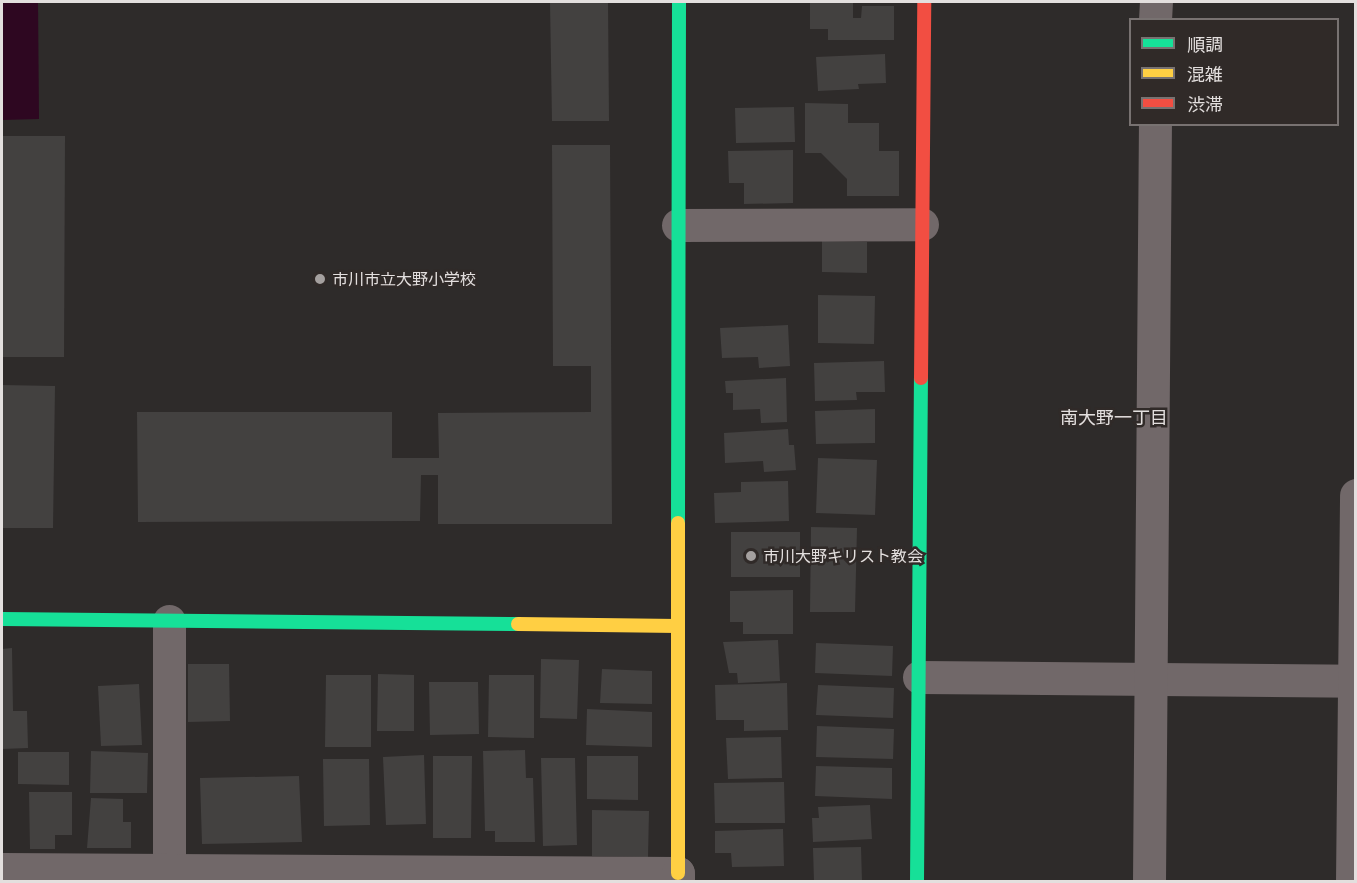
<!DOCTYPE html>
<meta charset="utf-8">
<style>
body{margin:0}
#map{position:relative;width:1357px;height:883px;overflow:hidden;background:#2e2b2a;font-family:"Libre Baskerville","Noto Sans JP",serif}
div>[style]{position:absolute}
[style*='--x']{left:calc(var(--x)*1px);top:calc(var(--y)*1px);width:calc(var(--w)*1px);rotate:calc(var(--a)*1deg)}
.water>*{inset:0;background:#2e0721}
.building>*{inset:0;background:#434140}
.street>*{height:33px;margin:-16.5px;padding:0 16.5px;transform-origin:16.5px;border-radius:16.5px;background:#716869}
.fast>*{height:14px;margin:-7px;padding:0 7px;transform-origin:7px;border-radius:7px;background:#16e098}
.slow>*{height:14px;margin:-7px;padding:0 7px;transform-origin:7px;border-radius:7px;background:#ffcf43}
.jam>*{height:14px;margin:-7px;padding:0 7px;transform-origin:7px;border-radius:7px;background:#f24e42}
.dots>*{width:16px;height:16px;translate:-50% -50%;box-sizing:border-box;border:3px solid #302a28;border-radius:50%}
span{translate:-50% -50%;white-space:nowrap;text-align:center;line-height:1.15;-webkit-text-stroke:5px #302a28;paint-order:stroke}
.poi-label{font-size:16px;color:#e3dfde}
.left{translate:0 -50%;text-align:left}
.neighbourhood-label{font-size:18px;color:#e3dfde}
.frame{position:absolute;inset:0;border:3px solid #e3dfde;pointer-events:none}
.legend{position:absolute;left:1129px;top:18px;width:210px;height:108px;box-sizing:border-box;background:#302a28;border:2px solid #787271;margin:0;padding:8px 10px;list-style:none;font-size:18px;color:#e3dfde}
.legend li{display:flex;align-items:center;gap:12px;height:30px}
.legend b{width:30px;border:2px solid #787271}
</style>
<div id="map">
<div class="water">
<i style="clip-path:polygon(2px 2px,38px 2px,39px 119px,2px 120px)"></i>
</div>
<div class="building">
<i style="clip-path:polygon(550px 2px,608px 2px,609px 121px,552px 121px)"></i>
<i style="clip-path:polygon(810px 2px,853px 2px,853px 18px,861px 18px,862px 6px,894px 6px,894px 40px,828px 40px,828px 29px,810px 29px)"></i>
<i style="clip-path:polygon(885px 54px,886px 83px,858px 84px,859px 89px,818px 91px,816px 57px)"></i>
<i style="clip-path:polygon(805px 103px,848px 104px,848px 123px,879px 123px,879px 151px,899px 151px,899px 196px,847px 196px,847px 179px,821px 153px,805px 153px)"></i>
<i style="clip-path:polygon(794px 107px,795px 142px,736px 143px,735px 108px)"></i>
<i style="clip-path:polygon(2px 136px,65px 136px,64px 357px,2px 357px)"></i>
<i style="clip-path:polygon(552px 145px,610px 145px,612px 524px,438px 524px,438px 475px,421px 475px,420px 521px,138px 522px,137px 412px,392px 412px,392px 458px,439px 458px,438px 413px,591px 412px,591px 366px,553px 366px)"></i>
<i style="clip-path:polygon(793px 150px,793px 203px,744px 204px,744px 183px,729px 183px,728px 151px)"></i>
<i style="clip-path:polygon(822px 241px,867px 242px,867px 273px,822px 272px)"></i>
<i style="clip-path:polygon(818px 295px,875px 296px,874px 344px,818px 343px)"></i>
<i style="clip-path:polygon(788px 325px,790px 366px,759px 368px,758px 357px,722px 358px,720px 328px)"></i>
<i style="clip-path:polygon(884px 361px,885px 392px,856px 392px,857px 400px,815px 401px,814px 363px)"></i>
<i style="clip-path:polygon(786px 378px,787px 422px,761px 423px,760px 409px,733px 410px,733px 393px,726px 393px,725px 381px)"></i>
<i style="clip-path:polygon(2px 385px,55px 386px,53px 528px,2px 528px)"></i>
<i style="clip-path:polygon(875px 409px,875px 443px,816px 444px,815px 411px)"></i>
<i style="clip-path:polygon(788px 429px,789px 445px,794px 445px,796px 470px,764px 472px,763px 461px,725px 463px,724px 433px)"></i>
<i style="clip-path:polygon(818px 458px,877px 460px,875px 515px,816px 513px)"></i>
<i style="clip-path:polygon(788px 481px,789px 521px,715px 523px,714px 493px,741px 492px,741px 482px)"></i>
<i style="clip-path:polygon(811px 527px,857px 528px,855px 612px,810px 612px)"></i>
<i style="clip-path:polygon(731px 532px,800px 532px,800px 577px,731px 577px)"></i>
<i style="clip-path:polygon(793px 590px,793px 634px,743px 634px,743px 622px,730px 622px,730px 591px)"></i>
<i style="clip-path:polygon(778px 640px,780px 681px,738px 683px,737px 673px,729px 673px,723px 642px)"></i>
<i style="clip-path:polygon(816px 643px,893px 646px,892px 676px,815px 673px)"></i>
<i style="clip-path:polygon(12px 648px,13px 711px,27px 711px,28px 748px,2px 749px,2px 649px)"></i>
<i style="clip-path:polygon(541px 659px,579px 660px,577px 719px,540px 718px)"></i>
<i style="clip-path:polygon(188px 664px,229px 664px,230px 721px,188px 722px)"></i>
<i style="clip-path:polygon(602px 669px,652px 671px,652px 704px,600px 703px)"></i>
<i style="clip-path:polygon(378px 674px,414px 675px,414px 731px,377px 731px)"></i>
<i style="clip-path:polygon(326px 675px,371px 675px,371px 747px,325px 747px)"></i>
<i style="clip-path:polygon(489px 675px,534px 675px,534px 738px,488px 737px)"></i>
<i style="clip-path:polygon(429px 682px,478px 682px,479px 734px,430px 735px)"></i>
<i style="clip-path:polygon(787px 683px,788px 730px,744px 731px,744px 720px,716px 720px,715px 685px)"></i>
<i style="clip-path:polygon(139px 684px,142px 745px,101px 746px,98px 686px)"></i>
<i style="clip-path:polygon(818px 685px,894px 688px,893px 718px,816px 715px)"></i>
<i style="clip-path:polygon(587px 709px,652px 712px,652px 747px,586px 745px)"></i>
<i style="clip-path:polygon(817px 726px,894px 729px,893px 759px,816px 757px)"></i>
<i style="clip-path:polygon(781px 737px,782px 778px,728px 779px,726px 738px)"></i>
<i style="clip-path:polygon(525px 750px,526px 778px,533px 778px,535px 842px,495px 842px,495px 831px,485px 831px,483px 751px)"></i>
<i style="clip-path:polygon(91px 751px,148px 753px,147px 793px,90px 793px)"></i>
<i style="clip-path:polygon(18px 752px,69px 752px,69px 785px,18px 784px)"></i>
<i style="clip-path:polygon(424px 755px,426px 824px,386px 825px,383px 757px)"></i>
<i style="clip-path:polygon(433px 756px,472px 756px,471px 838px,433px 838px)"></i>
<i style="clip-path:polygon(587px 756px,638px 756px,638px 800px,587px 799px)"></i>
<i style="clip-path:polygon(541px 758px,575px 758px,577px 845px,543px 846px)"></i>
<i style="clip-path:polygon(323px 759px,369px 759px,370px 825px,324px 826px)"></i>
<i style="clip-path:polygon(816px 766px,892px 768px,892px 799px,815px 796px)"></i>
<i style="clip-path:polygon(299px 776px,302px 842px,202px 844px,200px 778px)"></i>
<i style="clip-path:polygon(784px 782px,785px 823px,715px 823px,714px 783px)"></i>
<i style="clip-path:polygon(29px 792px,72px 792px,72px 835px,55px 835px,55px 849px,30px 849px)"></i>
<i style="clip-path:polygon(91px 798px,123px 799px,123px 822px,131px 822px,131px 848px,87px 848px)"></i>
<i style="clip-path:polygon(870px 805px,872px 839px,813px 842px,812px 818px,819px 818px,818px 807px)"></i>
<i style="clip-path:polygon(592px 810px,649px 811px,648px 857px,592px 856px)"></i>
<i style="clip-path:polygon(783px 829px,784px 866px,732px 867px,731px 853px,715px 853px,715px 831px)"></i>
<i style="clip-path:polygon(861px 847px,862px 882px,814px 882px,813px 848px)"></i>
</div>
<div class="street">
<i style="--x:1155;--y:20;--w:18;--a:-87"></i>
<i style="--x:678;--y:225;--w:244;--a:-0.2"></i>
<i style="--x:169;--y:621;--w:248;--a:90"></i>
<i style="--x:919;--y:677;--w:437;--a:0.5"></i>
<i style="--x:2;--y:869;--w:676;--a:0.34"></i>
<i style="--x:678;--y:873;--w:9;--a:90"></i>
<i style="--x:1149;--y:882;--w:758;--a:-89.55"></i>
<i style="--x:1352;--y:882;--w:387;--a:-89.4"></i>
</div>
<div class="fast">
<i style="--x:678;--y:523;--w:521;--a:-89.89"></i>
<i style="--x:2;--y:619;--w:516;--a:0.56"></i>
<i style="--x:917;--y:882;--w:504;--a:-89.55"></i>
</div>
<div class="slow">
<i style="--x:518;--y:624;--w:160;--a:0.7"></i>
<i style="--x:678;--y:873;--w:350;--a:-90"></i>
</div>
<div class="jam">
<i style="--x:921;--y:378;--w:376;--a:-89.5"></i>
</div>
<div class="dots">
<i style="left:320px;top:279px;background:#a4a09f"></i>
<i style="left:751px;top:556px;background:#a4a09f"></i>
</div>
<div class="poi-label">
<span class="left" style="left:332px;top:279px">市川市立大野小学校</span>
<span class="left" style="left:763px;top:556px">市川大野キリスト教会</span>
</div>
<div class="neighbourhood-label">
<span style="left:1114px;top:418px">南大野一丁目</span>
</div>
<div class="frame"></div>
<ul class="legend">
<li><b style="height:8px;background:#16e098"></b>順調</li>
<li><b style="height:8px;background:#ffcf43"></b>混雑</li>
<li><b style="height:8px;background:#f24e42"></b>渋滞</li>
</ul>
</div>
